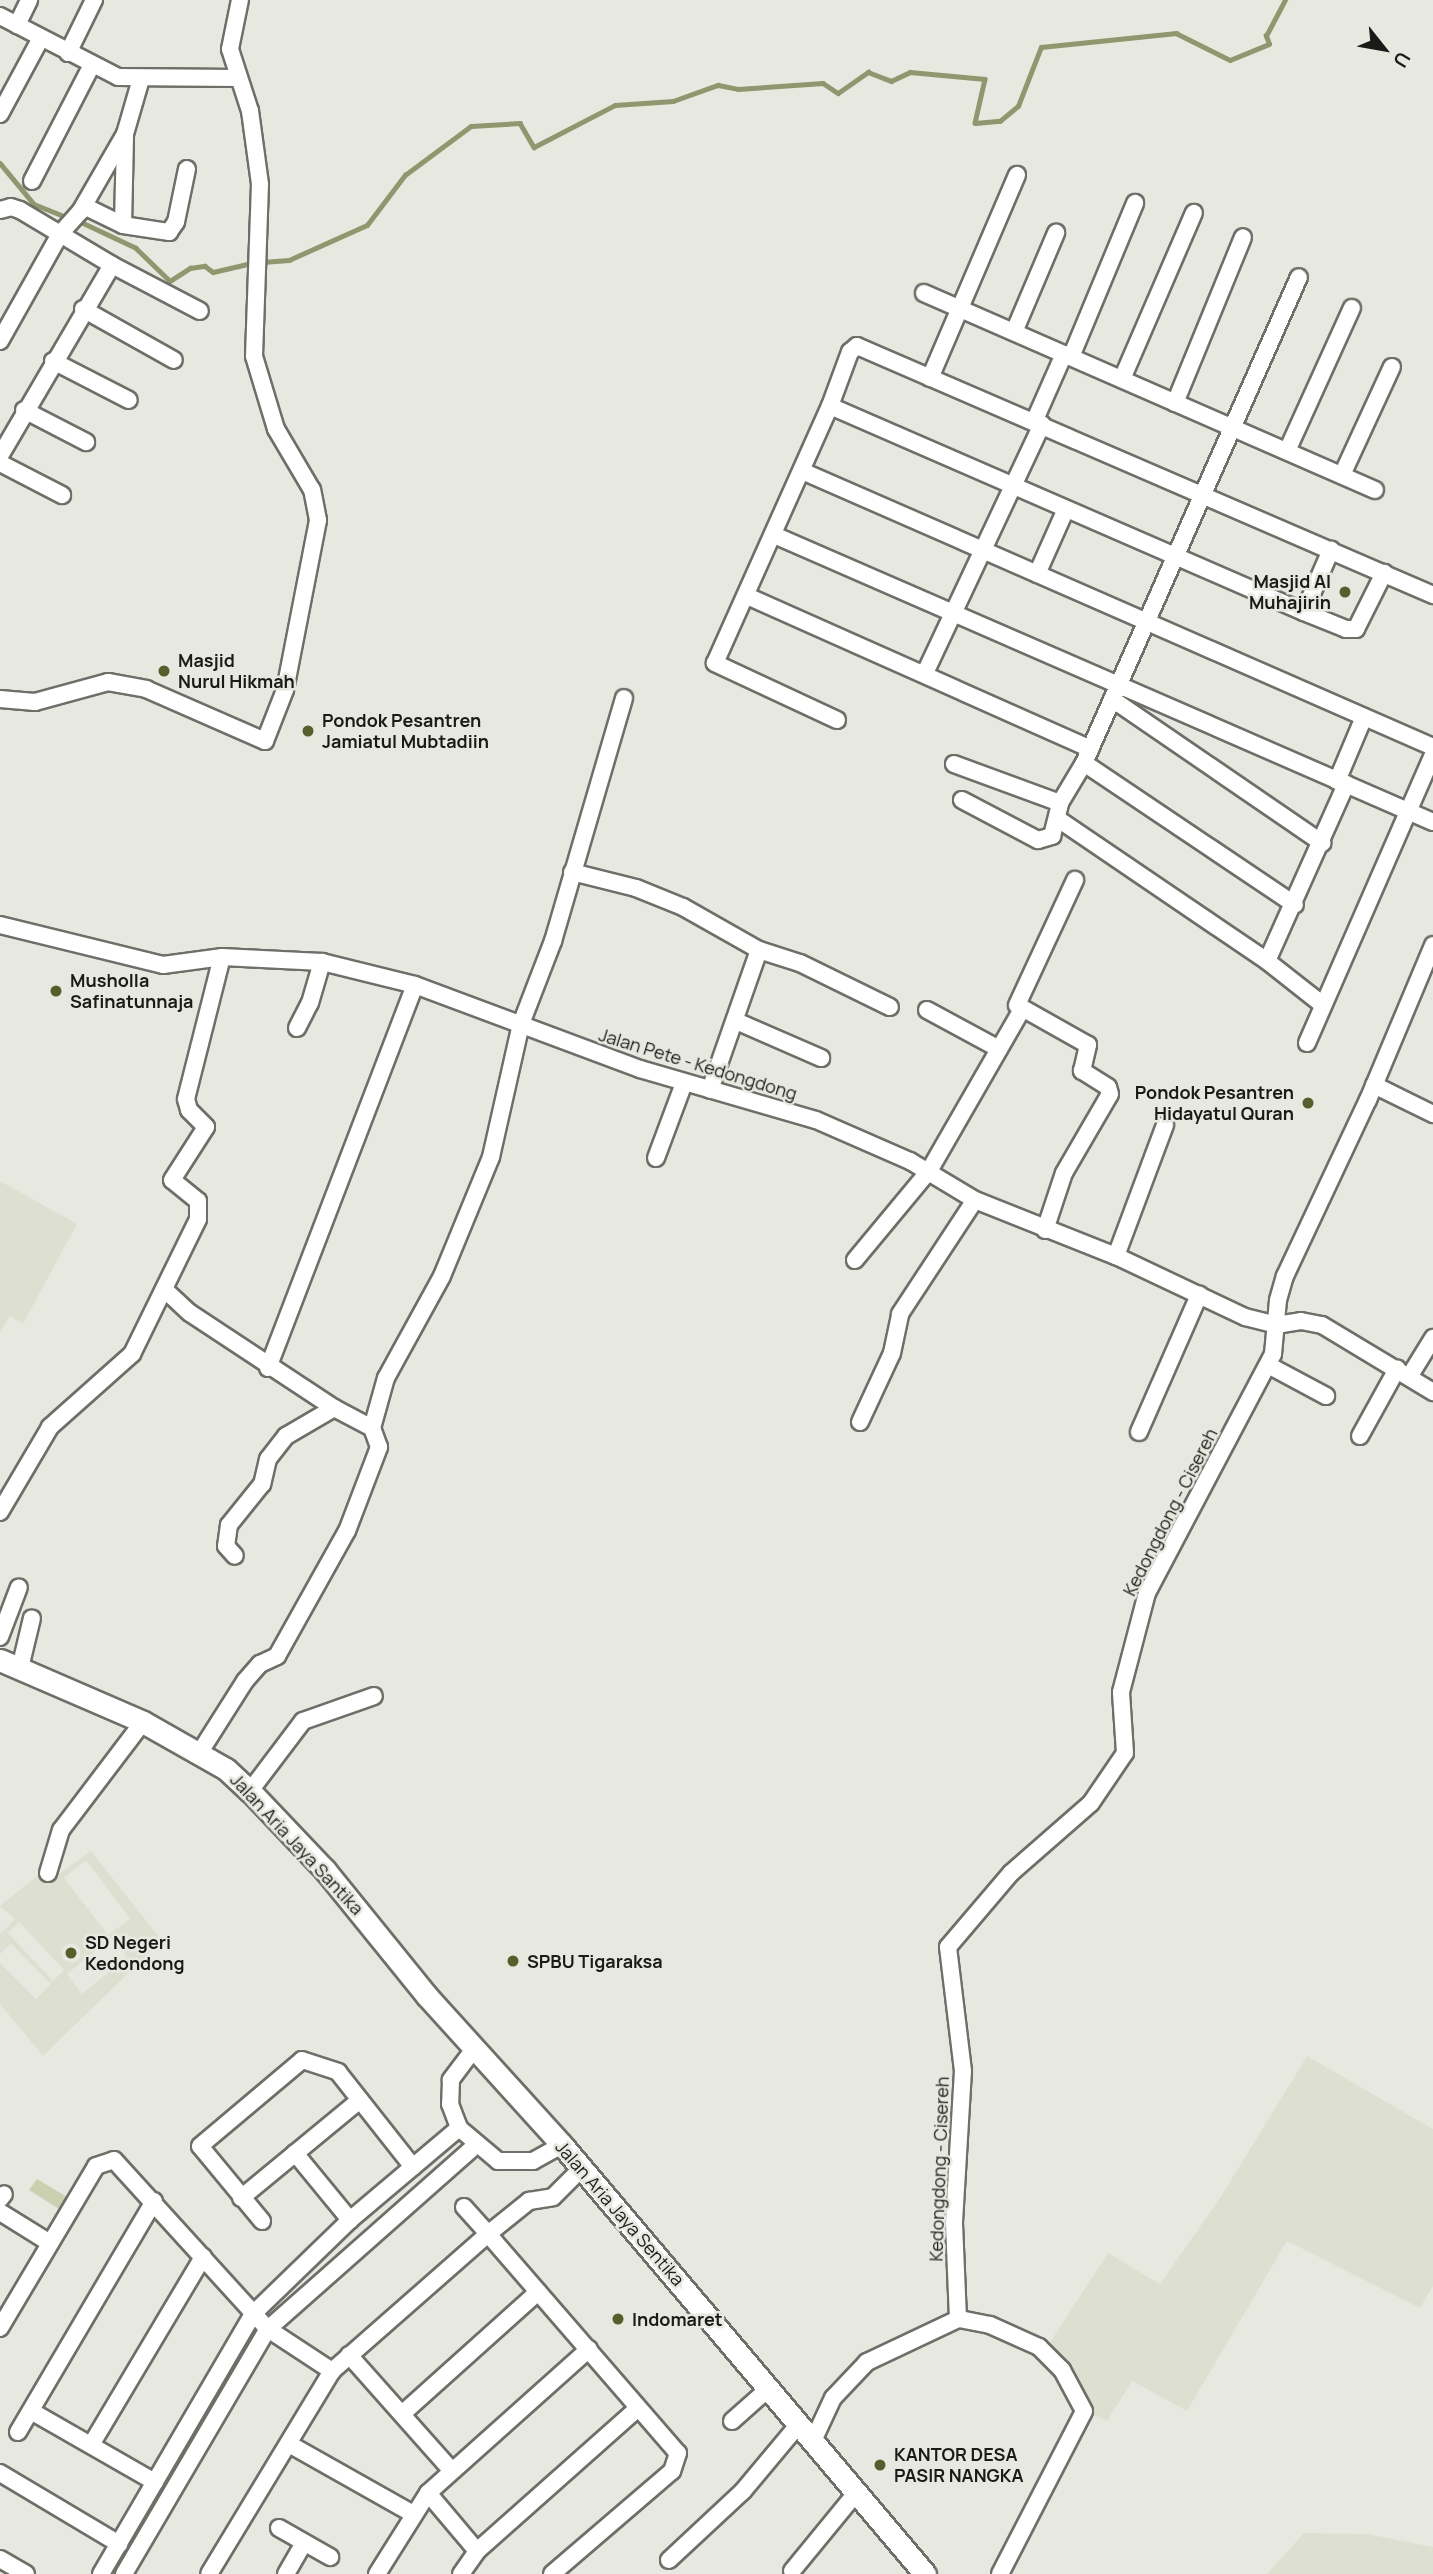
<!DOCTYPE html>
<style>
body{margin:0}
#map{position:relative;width:1433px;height:2574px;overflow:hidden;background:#e7e9e1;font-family:Manrope,sans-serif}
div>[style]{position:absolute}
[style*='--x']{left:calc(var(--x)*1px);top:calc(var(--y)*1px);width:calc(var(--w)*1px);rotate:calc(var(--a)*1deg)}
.built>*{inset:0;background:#dde0d1}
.green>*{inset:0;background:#cbd0b0}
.stream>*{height:4.5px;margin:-2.25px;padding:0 2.25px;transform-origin:2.25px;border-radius:2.25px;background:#90966e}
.roads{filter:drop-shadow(2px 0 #6d6f68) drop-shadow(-2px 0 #6d6f68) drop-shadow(0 2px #6d6f68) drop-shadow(0 -2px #6d6f68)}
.minor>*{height:16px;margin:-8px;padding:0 8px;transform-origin:8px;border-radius:8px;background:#fff}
.tertiary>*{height:21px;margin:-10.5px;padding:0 10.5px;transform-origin:10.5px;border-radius:10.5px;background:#fff}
.dots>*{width:19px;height:19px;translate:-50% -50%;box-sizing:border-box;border:4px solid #e7e9e1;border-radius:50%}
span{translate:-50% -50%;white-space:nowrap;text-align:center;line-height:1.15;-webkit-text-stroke:5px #e7e9e1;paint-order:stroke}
.poi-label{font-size:18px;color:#1a1b18;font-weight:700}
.right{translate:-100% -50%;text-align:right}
.left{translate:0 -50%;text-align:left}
.street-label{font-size:18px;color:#1a1b18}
.north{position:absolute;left:1349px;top:14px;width:70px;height:70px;-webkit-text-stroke:5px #e7e9e1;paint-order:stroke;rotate:121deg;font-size:19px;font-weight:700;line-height:28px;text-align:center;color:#1a1b18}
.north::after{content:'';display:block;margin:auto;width:24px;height:32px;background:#1a1b18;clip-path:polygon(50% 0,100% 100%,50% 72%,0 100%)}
</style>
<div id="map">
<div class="built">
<i style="clip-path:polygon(0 1181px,77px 1224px,23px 1324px,10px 1316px,0 1332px)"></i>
<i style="clip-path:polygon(evenodd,91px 1851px,159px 1937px,150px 1952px,43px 2056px,0 2004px,0 1963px,36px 1999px,51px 1984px,11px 1944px,0 1954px,0 1934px,15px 1919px,0 1906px,42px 1872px,56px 1876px,91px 1851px,86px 1860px,130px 1919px,108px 1935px,64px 1878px,86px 1860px,91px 1851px,19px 1922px,64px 1970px,53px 1981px,8px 1933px,19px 1922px,91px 1851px,112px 1938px,127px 1957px,82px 1994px,67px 1974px,112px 1938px)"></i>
<i style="clip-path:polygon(1307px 2056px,1433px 2129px,1433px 2286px,1420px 2308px,1287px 2241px,1187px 2411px,1132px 2381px,1107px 2421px,1084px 2411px,1043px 2353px,1108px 2253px,1160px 2284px,1220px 2198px)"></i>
<i style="clip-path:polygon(1304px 2533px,1368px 2534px,1433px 2547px,1433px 2574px,1267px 2574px)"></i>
</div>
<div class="green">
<i style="clip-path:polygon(37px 2179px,67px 2197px,59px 2209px,29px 2190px)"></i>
</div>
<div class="stream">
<i style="--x:0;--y:163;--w:53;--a:50.3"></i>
<i style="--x:34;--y:204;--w:37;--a:22"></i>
<i style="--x:79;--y:221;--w:63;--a:25.3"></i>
<i style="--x:136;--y:248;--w:47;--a:44.1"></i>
<i style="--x:170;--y:281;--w:24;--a:-33"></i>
<i style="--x:190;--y:268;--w:15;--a:-8"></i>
<i style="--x:205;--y:266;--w:10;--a:37"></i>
<i style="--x:213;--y:272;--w:36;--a:-13"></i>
<i style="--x:262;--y:262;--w:27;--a:-4"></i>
<i style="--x:289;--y:260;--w:85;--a:-24.2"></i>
<i style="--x:367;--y:225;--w:63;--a:-52.8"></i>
<i style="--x:405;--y:175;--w:82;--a:-36.6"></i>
<i style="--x:471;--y:126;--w:49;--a:-3.5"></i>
<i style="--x:520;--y:123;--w:28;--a:60"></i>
<i style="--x:534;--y:147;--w:91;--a:-27.4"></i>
<i style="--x:615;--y:105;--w:58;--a:-3.9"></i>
<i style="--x:673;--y:101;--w:48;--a:-19.6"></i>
<i style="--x:718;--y:85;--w:20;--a:11"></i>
<i style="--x:738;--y:89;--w:85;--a:-4"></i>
<i style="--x:823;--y:83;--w:18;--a:34"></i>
<i style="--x:838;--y:93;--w:37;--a:-35"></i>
<i style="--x:868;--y:72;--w:25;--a:21"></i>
<i style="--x:891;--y:81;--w:21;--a:-25"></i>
<i style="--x:910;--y:72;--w:75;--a:5.3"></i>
<i style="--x:985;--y:79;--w:45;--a:102.8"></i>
<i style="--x:975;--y:123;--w:25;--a:-5"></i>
<i style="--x:1000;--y:121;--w:23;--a:-40"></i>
<i style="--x:1018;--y:106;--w:63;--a:-68.7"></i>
<i style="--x:1041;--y:47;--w:136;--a:-5.9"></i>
<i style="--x:1176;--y:33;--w:60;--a:26.6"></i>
<i style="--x:1230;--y:60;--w:42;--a:-22.3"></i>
<i style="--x:1269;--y:44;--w:9;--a:-111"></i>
<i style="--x:1266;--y:36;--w:41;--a:-62.2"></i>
</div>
<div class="roads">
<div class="minor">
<i style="--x:0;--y:16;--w:133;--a:27.3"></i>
<i style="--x:118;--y:77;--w:120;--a:0.5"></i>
<i style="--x:17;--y:25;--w:28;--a:-64"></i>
<i style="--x:68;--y:53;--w:59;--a:-63.9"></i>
<i style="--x:0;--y:114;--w:86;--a:-61.7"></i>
<i style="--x:32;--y:181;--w:131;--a:-62.7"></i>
<i style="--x:84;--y:206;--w:43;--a:26"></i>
<i style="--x:123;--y:225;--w:47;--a:8.7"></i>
<i style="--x:169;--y:232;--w:12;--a:-55"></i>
<i style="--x:176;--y:222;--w:54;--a:-78.3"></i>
<i style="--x:0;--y:210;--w:11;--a:-15"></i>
<i style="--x:11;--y:207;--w:9;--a:18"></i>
<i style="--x:20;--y:210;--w:107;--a:30.9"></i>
<i style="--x:112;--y:265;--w:221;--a:120.4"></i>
<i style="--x:123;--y:225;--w:88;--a:-88.7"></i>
<i style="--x:112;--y:265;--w:99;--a:27.6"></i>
<i style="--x:924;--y:293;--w:492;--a:23.6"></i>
<i style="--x:83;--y:309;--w:104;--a:29.3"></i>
<i style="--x:1014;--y:332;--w:108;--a:-67"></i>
<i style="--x:0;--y:341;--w:123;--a:-60.7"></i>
<i style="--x:60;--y:234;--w:30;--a:-48"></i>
<i style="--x:80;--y:212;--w:90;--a:-60"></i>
<i style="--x:125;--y:134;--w:57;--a:-73.8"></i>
<i style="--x:1071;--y:357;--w:167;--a:-67.4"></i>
<i style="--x:53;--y:361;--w:85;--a:27.2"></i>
<i style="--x:930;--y:378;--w:221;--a:-66.8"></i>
<i style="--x:1122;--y:379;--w:181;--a:-66.6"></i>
<i style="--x:1175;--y:403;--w:179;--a:-67.7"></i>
<i style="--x:830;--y:406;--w:517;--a:23.49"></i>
<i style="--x:1304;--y:612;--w:68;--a:-66.5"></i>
<i style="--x:24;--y:410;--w:70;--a:27.3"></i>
<i style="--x:1034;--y:422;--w:74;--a:-66.2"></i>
<i style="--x:1287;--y:451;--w:157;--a:-65.6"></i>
<i style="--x:0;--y:463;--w:70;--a:27.3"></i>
<i style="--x:802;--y:471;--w:689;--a:23.62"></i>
<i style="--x:1342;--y:475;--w:119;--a:-65.2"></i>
<i style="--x:774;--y:535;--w:719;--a:23.53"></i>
<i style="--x:1037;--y:574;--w:69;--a:-66"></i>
<i style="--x:747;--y:596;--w:376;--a:24"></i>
<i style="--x:1304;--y:612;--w:45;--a:22"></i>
<i style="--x:1346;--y:629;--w:10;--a:0"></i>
<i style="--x:1356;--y:629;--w:63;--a:-63.4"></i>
<i style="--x:925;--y:673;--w:275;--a:-64.8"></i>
<i style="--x:0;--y:699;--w:35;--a:5"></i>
<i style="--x:35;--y:702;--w:76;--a:-15.3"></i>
<i style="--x:108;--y:682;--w:39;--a:10"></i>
<i style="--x:146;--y:689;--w:130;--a:23.6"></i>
<i style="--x:265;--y:741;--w:55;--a:-68.6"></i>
<i style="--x:285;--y:690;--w:173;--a:-79"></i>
<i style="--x:318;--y:520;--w:31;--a:-101"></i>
<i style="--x:312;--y:490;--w:71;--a:-120.5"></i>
<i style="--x:276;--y:429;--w:76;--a:-106.8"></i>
<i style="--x:254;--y:356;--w:172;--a:-88"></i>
<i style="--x:260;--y:184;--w:74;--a:-97.8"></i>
<i style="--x:250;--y:111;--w:65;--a:-107.9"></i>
<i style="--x:230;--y:49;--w:50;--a:-78.5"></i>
<i style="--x:1112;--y:699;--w:255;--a:34.4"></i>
<i style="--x:837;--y:720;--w:135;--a:-155"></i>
<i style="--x:715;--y:663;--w:282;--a:-65.9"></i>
<i style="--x:830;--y:406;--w:58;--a:-69.7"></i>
<i style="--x:850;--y:352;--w:9;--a:-41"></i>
<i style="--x:857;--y:346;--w:628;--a:23.38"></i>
<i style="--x:1084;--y:763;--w:254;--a:33.9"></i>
<i style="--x:954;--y:764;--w:113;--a:20.2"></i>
<i style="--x:1337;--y:781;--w:69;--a:-67.1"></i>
<i style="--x:962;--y:800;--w:86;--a:27.8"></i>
<i style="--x:1038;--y:840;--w:15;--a:-16"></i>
<i style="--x:1052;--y:836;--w:34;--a:-76"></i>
<i style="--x:1060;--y:803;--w:47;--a:-59"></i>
<i style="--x:1084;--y:763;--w:531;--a:-66.14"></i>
<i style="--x:1058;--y:819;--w:253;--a:34.2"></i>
<i style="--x:1267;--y:961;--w:71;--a:38.2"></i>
<i style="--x:572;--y:872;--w:66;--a:14"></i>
<i style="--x:636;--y:888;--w:51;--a:22"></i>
<i style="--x:683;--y:907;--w:87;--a:29.5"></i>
<i style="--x:759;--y:950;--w:148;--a:109.3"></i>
<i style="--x:0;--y:925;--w:168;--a:13.8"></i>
<i style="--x:163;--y:965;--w:60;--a:-7.7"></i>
<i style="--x:222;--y:957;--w:100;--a:2.9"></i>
<i style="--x:322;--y:962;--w:96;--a:13.9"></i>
<i style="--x:415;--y:985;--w:240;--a:20.5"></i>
<i style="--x:640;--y:1069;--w:183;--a:16.2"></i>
<i style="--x:816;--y:1120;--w:103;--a:23.6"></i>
<i style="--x:910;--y:1161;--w:76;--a:31"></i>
<i style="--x:975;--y:1200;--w:152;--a:21.7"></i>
<i style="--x:1116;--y:1256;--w:143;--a:25.3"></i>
<i style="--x:1245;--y:1317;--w:32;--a:14"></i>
<i style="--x:1276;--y:1325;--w:25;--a:-9"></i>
<i style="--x:1301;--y:1321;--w:21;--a:11"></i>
<i style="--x:1322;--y:1325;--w:130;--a:31.1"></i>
<i style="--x:759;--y:950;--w:43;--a:17.6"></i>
<i style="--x:800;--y:963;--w:100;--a:26.1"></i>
<i style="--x:1267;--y:961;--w:194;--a:-65.9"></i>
<i style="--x:927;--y:1010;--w:82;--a:28.4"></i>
<i style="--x:736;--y:1021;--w:93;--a:23.5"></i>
<i style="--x:297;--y:1028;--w:28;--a:-63"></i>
<i style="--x:310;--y:1003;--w:43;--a:-73.7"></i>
<i style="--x:1307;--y:1043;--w:315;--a:-66.4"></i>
<i style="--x:1374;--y:1085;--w:66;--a:26.2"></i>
<i style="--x:656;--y:1158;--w:80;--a:-69.5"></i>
<i style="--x:1045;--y:1230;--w:60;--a:-71.6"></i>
<i style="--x:1064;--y:1173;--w:91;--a:-59.8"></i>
<i style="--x:1110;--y:1094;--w:7;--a:-106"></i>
<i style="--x:1108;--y:1087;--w:31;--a:-148"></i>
<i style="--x:1082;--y:1071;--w:27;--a:-77"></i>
<i style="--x:1088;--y:1045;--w:81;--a:-150.6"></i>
<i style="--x:1017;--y:1005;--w:138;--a:-65.1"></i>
<i style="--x:1116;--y:1256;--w:140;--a:-69.5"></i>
<i style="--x:855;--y:1260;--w:116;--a:-50.3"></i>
<i style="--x:929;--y:1171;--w:187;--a:-60.1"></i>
<i style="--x:164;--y:1289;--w:35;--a:43"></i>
<i style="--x:190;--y:1313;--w:173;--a:33.4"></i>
<i style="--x:1268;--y:1365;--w:66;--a:28.1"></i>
<i style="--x:268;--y:1368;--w:410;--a:-69"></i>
<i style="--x:1409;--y:1377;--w:46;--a:-58.4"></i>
<i style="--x:860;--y:1422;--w:76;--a:-65.1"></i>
<i style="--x:892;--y:1353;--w:40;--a:-78"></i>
<i style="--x:900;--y:1314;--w:136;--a:-56.7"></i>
<i style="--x:372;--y:1428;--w:52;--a:-74.4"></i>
<i style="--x:386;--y:1378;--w:116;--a:-61.2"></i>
<i style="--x:442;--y:1276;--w:129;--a:-67.6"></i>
<i style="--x:491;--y:1157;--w:136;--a:-77.3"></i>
<i style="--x:521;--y:1024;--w:89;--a:-68.9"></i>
<i style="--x:553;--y:941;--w:253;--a:-73.7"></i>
<i style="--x:1139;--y:1432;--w:150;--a:-66.3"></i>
<i style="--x:1360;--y:1436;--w:77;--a:-61.1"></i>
<i style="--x:0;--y:1512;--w:99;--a:-59.5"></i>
<i style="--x:50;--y:1427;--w:110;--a:-41.7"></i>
<i style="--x:132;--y:1354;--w:150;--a:-63.9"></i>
<i style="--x:198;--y:1219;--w:18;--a:-90"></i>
<i style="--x:198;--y:1201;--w:33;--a:-141"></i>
<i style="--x:172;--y:1180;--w:63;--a:-57.3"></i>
<i style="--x:206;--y:1127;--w:24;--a:-135"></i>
<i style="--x:189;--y:1110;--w:11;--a:-105"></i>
<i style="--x:186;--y:1099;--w:146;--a:-75.8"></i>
<i style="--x:0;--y:1637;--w:53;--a:-69.2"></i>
<i style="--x:20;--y:1668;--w:51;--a:-76.5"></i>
<i style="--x:200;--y:1752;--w:84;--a:-57.6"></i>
<i style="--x:245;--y:1681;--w:23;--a:-49"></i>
<i style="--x:260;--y:1664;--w:19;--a:-25"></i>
<i style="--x:277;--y:1656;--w:143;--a:-60.8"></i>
<i style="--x:347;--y:1531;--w:90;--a:-69.1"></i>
<i style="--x:379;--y:1447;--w:20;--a:-110"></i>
<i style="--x:372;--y:1428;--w:43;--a:-152.2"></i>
<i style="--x:334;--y:1408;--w:56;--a:149.7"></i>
<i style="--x:286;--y:1436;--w:29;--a:128"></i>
<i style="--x:268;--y:1459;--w:26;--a:103"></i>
<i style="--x:262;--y:1484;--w:53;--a:128.8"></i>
<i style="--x:229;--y:1525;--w:21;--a:98"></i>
<i style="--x:226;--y:1546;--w:13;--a:48"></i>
<i style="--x:250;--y:1791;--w:88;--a:-52.9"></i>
<i style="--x:303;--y:1721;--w:75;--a:-19.4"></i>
<i style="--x:48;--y:1873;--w:45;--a:-73.2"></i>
<i style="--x:61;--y:1830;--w:136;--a:-52.8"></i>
<i style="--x:474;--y:2049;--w:39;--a:127"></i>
<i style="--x:451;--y:2080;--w:24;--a:92"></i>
<i style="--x:450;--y:2104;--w:26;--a:69"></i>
<i style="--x:459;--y:2128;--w:51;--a:40.2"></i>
<i style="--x:498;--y:2161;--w:35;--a:0"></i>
<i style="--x:533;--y:2161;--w:33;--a:-29"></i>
<i style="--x:295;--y:2153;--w:87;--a:50.6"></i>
<i style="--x:241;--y:2198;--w:154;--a:-39.5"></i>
<i style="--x:0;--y:2199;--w:6;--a:-51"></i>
<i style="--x:464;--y:2207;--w:36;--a:48"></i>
<i style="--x:488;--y:2234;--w:53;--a:-38.8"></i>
<i style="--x:529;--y:2201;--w:24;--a:-9"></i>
<i style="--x:553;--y:2197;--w:41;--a:-45"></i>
<i style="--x:0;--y:2212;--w:59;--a:31.8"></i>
<i style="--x:262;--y:2221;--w:97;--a:-129.6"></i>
<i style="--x:200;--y:2146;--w:133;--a:-40.1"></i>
<i style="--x:302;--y:2060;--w:38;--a:18"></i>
<i style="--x:338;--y:2072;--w:121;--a:51.7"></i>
<i style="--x:0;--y:2328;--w:188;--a:-59.3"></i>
<i style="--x:96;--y:2166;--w:19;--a:-18"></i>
<i style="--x:114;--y:2160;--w:229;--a:47.7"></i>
<i style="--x:268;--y:2329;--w:77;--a:33.3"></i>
<i style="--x:332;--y:2371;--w:237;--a:121.2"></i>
<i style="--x:349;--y:2355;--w:154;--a:48.4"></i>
<i style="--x:332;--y:2371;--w:208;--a:-41.3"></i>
<i style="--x:488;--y:2234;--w:290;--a:49.1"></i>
<i style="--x:678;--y:2453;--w:19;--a:108"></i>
<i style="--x:672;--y:2471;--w:158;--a:139.4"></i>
<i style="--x:31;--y:2411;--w:143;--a:29.8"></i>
<i style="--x:402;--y:2414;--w:183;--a:-41.9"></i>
<i style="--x:732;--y:2421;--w:48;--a:-41.6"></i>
<i style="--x:18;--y:2432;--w:268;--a:-59.5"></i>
<i style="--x:813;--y:2441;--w:47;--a:-65.1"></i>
<i style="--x:833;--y:2398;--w:50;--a:-46.6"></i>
<i style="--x:867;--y:2362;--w:101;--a:-25.3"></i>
<i style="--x:289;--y:2444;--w:142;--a:29.4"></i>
<i style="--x:91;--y:2445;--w:219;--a:-59.2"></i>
<i style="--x:0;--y:2473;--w:139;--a:30.8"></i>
<i style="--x:428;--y:2493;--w:76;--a:49.8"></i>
<i style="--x:279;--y:2528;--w:59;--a:29.6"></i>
<i style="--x:0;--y:2559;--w:30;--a:30"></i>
<i style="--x:669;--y:2560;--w:101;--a:-43"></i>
<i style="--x:743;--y:2491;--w:87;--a:-50.1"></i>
<i style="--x:792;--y:2571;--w:102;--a:-50.6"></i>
<i style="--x:101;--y:2574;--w:301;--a:-59.7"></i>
<i style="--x:253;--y:2314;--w:135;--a:-44.1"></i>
<i style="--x:350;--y:2220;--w:143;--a:-40.2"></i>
<i style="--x:124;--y:2574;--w:284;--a:-59.6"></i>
<i style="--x:268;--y:2329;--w:278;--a:-41.5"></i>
<i style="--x:286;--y:2574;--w:36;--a:-60"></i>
<i style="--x:377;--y:2574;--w:96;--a:-57.8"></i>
<i style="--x:428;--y:2493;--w:216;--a:-41.8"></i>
<i style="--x:461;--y:2574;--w:28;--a:-55"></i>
<i style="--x:477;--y:2551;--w:215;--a:-41.6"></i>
<i style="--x:1000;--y:2574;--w:183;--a:-62.7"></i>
<i style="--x:1084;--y:2411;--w:47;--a:-118.2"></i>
<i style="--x:1062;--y:2370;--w:33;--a:-135"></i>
<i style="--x:1039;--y:2347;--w:54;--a:-155.8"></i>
<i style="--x:990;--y:2325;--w:33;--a:-169"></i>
<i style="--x:958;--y:2319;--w:97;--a:-92.4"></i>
<i style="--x:954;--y:2222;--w:151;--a:-86.6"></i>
<i style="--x:963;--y:2071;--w:125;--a:-96.9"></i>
<i style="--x:948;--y:1947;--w:97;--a:-49.6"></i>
<i style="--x:1011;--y:1873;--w:106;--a:-41.2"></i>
<i style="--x:1091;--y:1803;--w:60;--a:-55.8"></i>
<i style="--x:1125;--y:1753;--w:61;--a:-93.8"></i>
<i style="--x:1121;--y:1692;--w:102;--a:-75.3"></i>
<i style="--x:1147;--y:1593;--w:270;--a:-62.2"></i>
<i style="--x:1273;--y:1354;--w:54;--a:-84.7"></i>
<i style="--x:1278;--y:1300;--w:25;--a:-74"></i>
<i style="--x:1285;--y:1276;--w:195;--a:-64.8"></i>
<i style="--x:1368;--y:1100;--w:168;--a:-67.2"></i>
</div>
<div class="tertiary">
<i style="--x:0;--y:1660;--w:156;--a:23.4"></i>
<i style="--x:143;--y:1722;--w:95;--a:29.5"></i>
<i style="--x:226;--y:1769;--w:33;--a:43"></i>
<i style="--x:250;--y:1791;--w:109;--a:46.5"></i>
<i style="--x:325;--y:1870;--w:162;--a:51"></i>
<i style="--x:427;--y:1996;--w:201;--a:47.8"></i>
<i style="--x:562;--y:2145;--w:562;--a:49.76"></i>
</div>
</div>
<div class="dots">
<i style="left:1345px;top:592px;background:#575e2c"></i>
<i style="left:164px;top:671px;background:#575e2c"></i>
<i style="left:308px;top:731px;background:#575e2c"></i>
<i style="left:56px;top:991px;background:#575e2c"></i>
<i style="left:1308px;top:1103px;background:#575e2c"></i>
<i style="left:71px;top:1953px;background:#575e2c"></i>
<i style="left:513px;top:1961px;background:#575e2c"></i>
<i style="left:618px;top:2319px;background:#575e2c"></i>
<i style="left:880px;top:2465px;background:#575e2c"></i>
</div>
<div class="poi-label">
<span class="right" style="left:1331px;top:592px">Masjid Al<br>Muhajirin</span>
<span class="left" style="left:178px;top:671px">Masjid<br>Nurul Hikmah</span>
<span class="left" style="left:322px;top:731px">Pondok Pesantren<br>Jamiatul Mubtadiin</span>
<span class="left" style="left:70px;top:991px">Musholla<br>Safinatunnaja</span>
<span class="right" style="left:1294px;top:1103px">Pondok Pesantren<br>Hidayatul Quran</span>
<span class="left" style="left:85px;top:1953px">SD Negeri<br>Kedondong</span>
<span class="left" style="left:527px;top:1961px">SPBU Tigaraksa</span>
<span class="left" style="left:632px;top:2319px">Indomaret</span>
<span class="left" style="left:894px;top:2465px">KANTOR DESA<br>PASIR NANGKA</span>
</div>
<div class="street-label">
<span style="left:698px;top:1064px;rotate:17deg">Jalan Pete - Kedongdong</span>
<span style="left:1170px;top:1512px;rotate:-63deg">Kedongdong - Cisereh</span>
<span style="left:297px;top:1844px;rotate:47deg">Jalan Aria Jaya Santika</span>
<span style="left:939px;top:2169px;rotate:-88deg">Kedongdong - Cisereh</span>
<span style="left:620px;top:2213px;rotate:49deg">Jalan Aria Jaya Sentika</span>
</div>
<div class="north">U</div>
</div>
